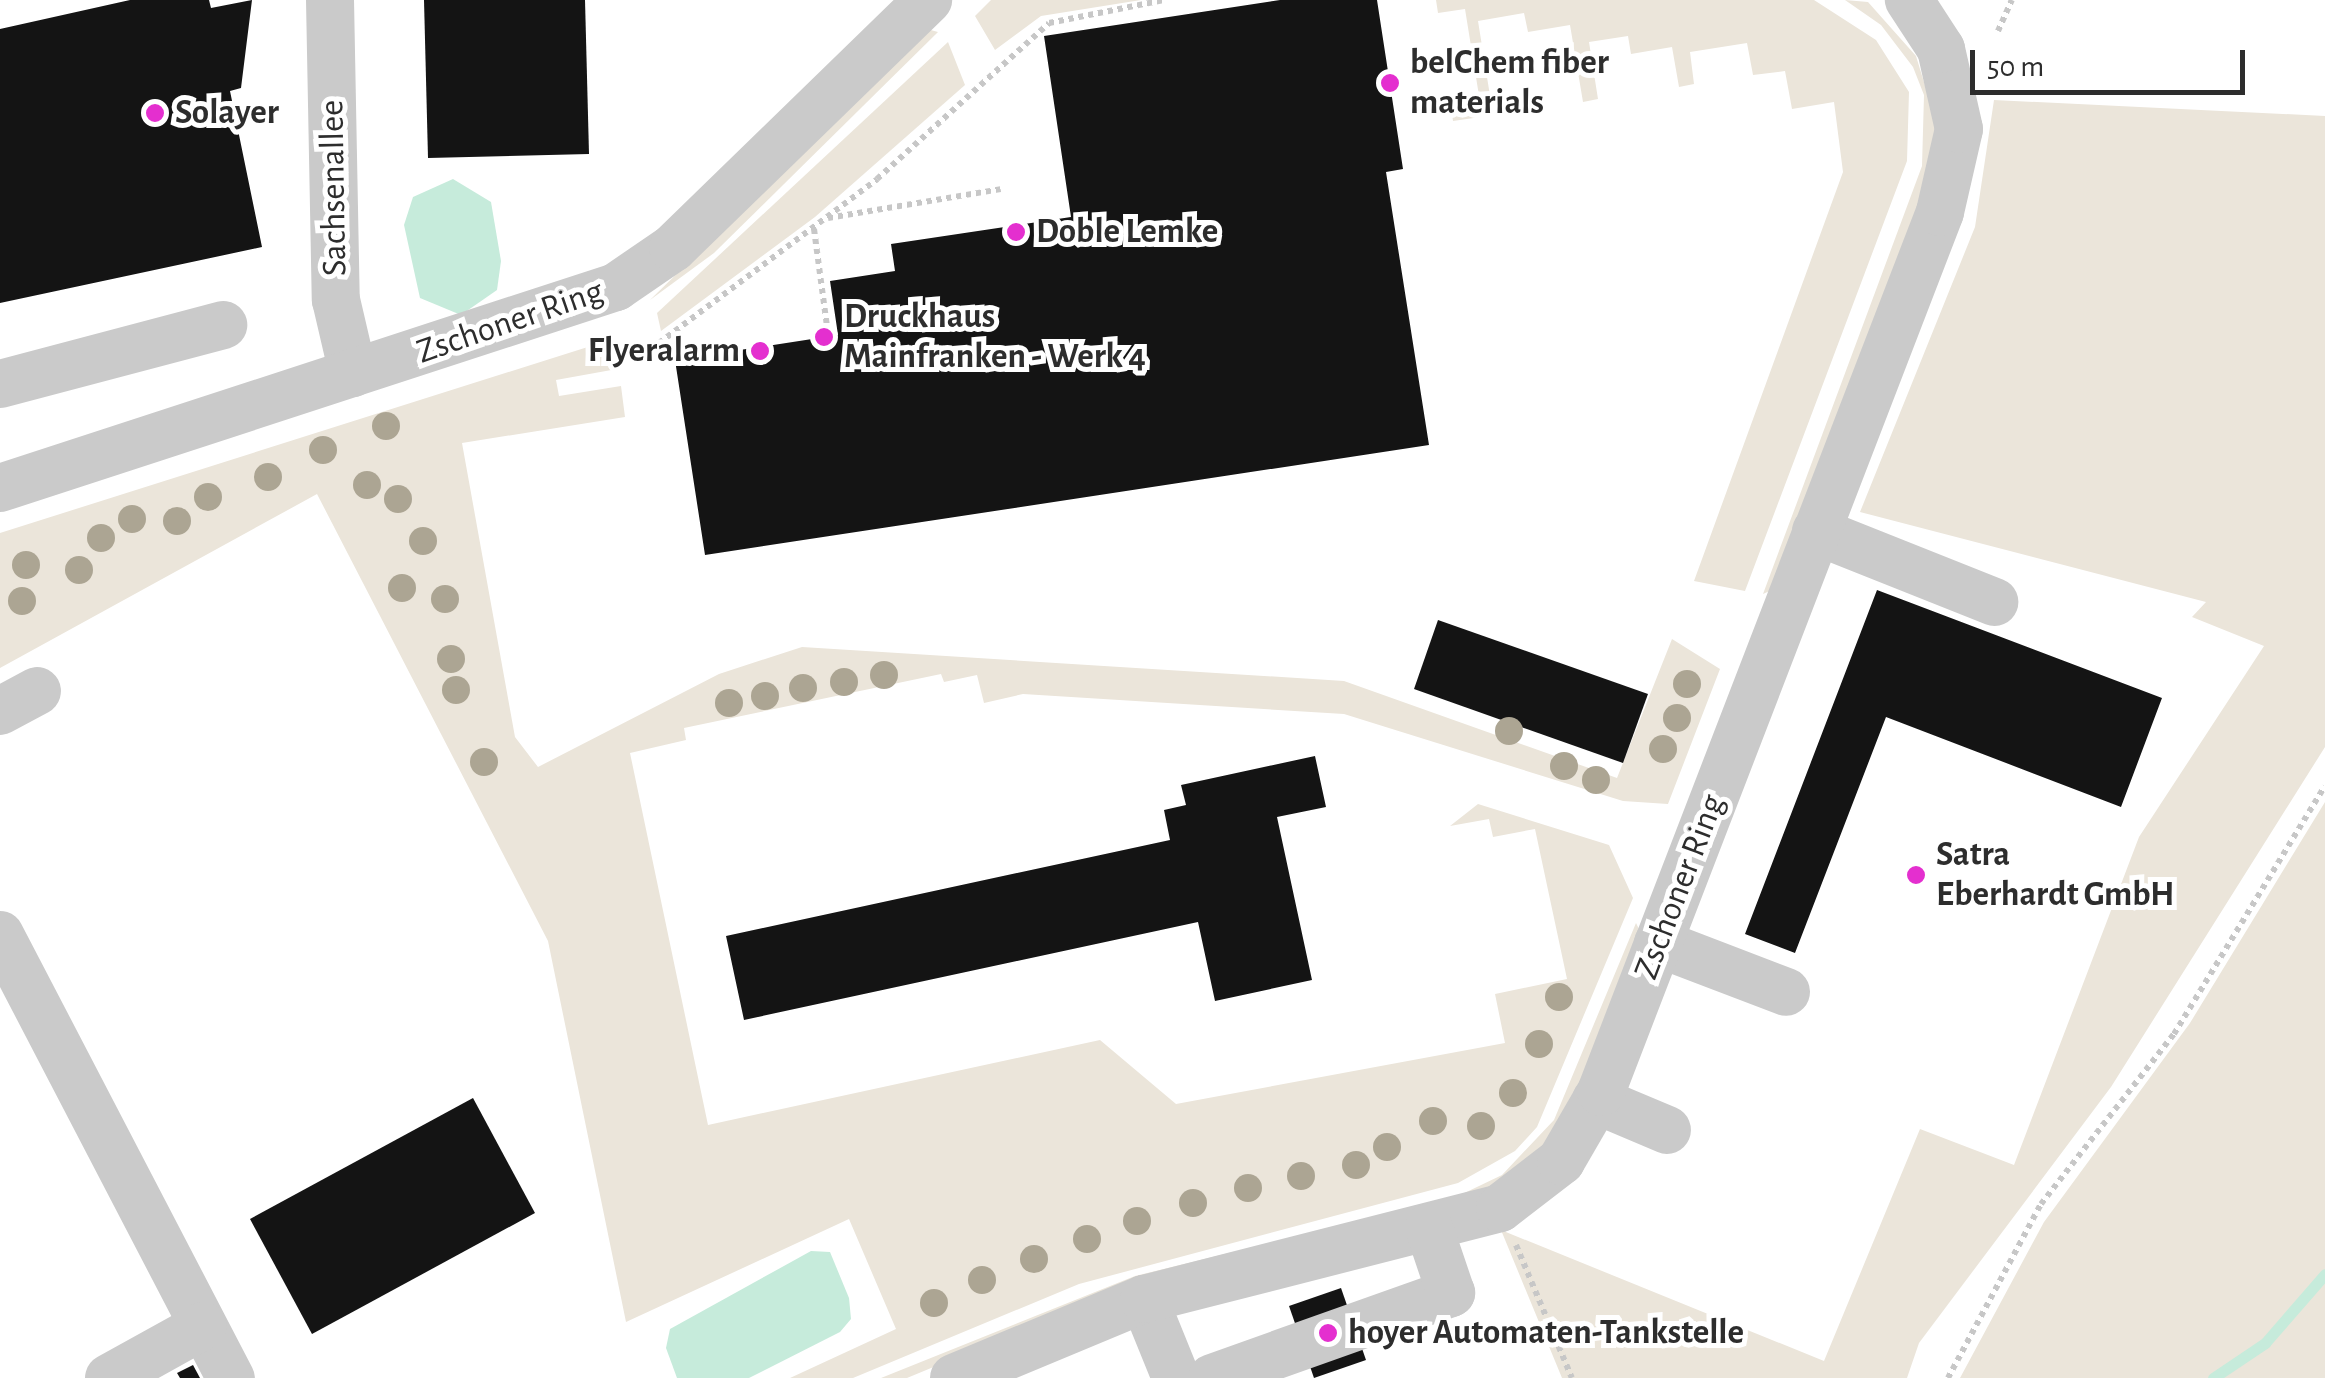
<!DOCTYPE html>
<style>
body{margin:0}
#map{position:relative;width:2325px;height:1378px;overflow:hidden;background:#fff;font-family:"Alegreya Sans",sans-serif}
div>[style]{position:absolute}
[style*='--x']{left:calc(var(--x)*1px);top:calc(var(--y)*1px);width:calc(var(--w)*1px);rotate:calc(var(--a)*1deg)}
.green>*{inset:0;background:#ebe5da}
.water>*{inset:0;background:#c6ebdb}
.stream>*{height:11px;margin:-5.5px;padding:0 5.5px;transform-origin:5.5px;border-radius:5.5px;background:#c6ebdb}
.building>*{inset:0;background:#141414}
.path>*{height:6px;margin-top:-3px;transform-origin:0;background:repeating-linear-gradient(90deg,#c7c7c7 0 5px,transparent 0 10px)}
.minor>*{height:48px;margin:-24px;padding:0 24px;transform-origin:24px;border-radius:24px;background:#cacaca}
.trees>*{width:28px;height:28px;margin:-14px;border-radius:50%;background:#aca593}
.dots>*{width:28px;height:28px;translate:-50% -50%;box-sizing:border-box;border:5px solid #fff;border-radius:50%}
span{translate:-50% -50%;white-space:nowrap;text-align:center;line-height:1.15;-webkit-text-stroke:10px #fff;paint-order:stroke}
.poi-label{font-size:35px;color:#2d2d2d;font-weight:700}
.left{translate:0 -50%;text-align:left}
.right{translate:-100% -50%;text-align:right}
.street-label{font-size:35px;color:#2d2d2d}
.scale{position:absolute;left:1970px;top:50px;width:275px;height:45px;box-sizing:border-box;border:5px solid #2d2d2d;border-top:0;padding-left:12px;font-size:30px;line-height:35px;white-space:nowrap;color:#2d2d2d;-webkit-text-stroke:8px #fff;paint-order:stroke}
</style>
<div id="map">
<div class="green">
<i style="clip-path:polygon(991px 0,1141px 0,1041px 16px,995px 50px,975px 16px)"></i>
<i style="clip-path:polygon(1436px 0,1814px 0,1876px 40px,1909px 92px,1907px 161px,1745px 591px,1694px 581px,1843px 172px,1834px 102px,1792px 109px,1785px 71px,1753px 75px,1747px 43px,1690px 52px,1694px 84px,1679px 87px,1672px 47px,1631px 54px,1628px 36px,1589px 42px,1598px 99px,1583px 102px,1570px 25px,1528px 32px,1524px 13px,1478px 21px,1491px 102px,1520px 98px,1522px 111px,1453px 121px,1451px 107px,1480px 102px,1465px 9px,1438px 13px)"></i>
<i style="clip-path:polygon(1845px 0,1868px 2px,1916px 56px,1937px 125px,1933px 166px,1774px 589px,1763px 594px,1922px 166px,1924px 95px,1913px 67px,1881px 25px)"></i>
<i style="clip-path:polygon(927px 29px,938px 32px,714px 253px,650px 300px)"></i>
<i style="clip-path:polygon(948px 42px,965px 85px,815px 217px,661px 331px,657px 313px)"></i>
<i style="clip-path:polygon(1994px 100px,2325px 116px,2325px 747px,2111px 1087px,1919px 1343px,1907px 1378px,1562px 1378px,1501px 1230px,1824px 1361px,1920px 1129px,2014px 1165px,2139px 837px,2264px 646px,2192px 617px,2206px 602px,1860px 512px,1975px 227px)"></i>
<i style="clip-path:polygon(613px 339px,617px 369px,556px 380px,559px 396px,621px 386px,625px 417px,462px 443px,515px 737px,538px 767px,719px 674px,802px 647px,1344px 681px,1617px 778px,1672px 639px,1720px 669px,1668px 804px,1623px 801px,1344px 714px,1023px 694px,984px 703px,977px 675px,944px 682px,941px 674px,684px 728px,686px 740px,630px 753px,708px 1125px,1100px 1040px,1176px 1104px,1505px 1043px,1495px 994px,1567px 979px,1535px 829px,1493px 837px,1489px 819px,1450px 826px,1478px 804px,1609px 845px,1633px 898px,1537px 1127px,1515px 1151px,1458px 1183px,1079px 1284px,853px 1378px,790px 1378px,896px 1329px,849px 1219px,626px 1322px,548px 941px,317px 494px,0 668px,0 533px)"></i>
<i style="clip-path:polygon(2325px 802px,2325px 1378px,1960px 1378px,2044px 1222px,2190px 1023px)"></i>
<i style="clip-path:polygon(1636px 923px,1642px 935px,1586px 1080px,1553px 1138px,1500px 1187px,1057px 1316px,907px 1378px,881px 1378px,1135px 1276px,1454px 1198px,1502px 1175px,1554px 1120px)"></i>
</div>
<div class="water">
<i style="clip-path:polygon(453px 179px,491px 202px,501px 261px,497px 290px,461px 315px,420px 298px,404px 225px,413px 197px)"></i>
<i style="clip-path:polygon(811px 1251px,830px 1252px,849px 1298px,851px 1319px,840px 1332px,749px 1378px,677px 1378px,666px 1348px,670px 1329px)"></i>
</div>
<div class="stream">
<i style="--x:2213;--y:1378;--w:63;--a:-33.9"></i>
<i style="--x:2265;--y:1343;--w:91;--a:-49"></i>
</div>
<div class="building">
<i style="clip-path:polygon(130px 0,209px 0,211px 8px,252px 0,241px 88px,230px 91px,262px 247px,0 303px,0 29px)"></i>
<i style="clip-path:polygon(424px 0,585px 0,589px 154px,428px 158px)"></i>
<i style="clip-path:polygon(1280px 0,1377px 0,1403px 169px,1386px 172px,1429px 445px,705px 555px,675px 360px,838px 335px,830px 281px,895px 271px,891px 244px,1071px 217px,1044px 36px)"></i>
<i style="clip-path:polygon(1877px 590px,2162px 698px,2121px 807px,1886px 717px,1795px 953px,1745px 934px)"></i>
<i style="clip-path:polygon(1438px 620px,1648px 694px,1623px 763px,1414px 689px)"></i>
<i style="clip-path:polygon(1315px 756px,1326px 807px,1277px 817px,1312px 980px,1215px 1001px,1198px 922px,744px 1020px,726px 936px,1170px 840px,1164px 810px,1186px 805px,1181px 785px)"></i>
<i style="clip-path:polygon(473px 1098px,535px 1213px,312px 1334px,250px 1219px)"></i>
<i style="clip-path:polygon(1341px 1288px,1366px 1360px,1314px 1378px,1289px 1306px)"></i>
<i style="clip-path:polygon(193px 1365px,200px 1378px,180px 1378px,177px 1373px)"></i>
</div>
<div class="path">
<i style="--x:1998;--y:31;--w:34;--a:-66"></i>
<i style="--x:828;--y:218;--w:175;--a:-9.5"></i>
<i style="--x:814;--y:229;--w:98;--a:82.4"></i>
<i style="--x:643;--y:355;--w:293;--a:-36.9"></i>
<i style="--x:877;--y:179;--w:232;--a:-42.2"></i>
<i style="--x:1049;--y:23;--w:117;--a:-11.3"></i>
<i style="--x:1516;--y:1245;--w:144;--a:67.2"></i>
<i style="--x:1948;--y:1378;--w:197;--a:-61.9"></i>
<i style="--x:2041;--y:1204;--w:216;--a:-52"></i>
<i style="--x:2174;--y:1034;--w:290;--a:-58.7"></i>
</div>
<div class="minor">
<i style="--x:330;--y:0;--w:300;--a:88.9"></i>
<i style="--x:336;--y:300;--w:75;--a:76.9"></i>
<i style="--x:0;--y:384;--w:231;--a:-14.8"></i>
<i style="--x:0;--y:488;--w:648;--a:-18.07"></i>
<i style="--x:616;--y:287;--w:69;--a:-34.4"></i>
<i style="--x:673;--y:248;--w:356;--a:-44.2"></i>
<i style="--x:1816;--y:531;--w:192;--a:21.7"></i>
<i style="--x:0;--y:711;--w:42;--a:-28.4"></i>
<i style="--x:0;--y:935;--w:500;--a:62.5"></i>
<i style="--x:1658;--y:943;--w:137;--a:20.9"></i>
<i style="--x:1596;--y:1100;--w:77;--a:22.9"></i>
<i style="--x:1144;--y:1299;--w:85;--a:67.9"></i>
<i style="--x:109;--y:1378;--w:107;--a:-29"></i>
<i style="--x:954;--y:1378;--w:206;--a:-22.6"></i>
<i style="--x:1144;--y:1299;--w:367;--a:-14.3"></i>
<i style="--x:1500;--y:1208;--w:77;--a:-37.6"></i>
<i style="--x:1561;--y:1161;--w:80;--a:-59.9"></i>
<i style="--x:1601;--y:1092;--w:943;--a:-68.93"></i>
<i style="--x:1940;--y:212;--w:85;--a:-77.1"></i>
<i style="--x:1959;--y:129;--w:82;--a:-102.7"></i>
<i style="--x:1941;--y:49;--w:59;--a:-123.1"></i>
<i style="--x:1212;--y:1378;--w:254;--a:-19.6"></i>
<i style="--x:1451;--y:1293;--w:69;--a:-108.7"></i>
</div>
<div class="trees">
<i style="left:386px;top:426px"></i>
<i style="left:323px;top:450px"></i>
<i style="left:268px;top:477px"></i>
<i style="left:367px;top:485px"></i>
<i style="left:208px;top:497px"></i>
<i style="left:398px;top:499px"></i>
<i style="left:132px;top:519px"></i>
<i style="left:177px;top:521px"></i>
<i style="left:101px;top:538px"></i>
<i style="left:423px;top:541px"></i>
<i style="left:26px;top:565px"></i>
<i style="left:79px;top:570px"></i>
<i style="left:402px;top:588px"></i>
<i style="left:445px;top:599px"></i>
<i style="left:22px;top:601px"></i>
<i style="left:451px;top:659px"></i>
<i style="left:884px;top:675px"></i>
<i style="left:844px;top:682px"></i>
<i style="left:1687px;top:684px"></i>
<i style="left:803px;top:688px"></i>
<i style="left:456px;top:690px"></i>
<i style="left:765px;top:696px"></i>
<i style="left:729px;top:703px"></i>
<i style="left:1677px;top:718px"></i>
<i style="left:1509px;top:731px"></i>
<i style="left:1663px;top:749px"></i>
<i style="left:484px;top:762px"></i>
<i style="left:1564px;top:766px"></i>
<i style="left:1596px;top:780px"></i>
<i style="left:1559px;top:997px"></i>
<i style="left:1539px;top:1044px"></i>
<i style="left:1513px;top:1093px"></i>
<i style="left:1433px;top:1121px"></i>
<i style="left:1481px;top:1126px"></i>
<i style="left:1387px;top:1147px"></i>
<i style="left:1356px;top:1165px"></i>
<i style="left:1301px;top:1176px"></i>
<i style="left:1248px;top:1188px"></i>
<i style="left:1193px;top:1203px"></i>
<i style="left:1137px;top:1221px"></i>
<i style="left:1087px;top:1239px"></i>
<i style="left:1034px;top:1259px"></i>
<i style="left:982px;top:1280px"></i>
<i style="left:934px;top:1303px"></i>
</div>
<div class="dots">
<i style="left:1390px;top:83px;background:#e42fcf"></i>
<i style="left:155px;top:113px;background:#e42fcf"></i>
<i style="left:1016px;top:232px;background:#e42fcf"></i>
<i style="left:824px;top:337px;background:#e42fcf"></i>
<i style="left:760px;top:351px;background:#e42fcf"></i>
<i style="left:1916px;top:875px;background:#e42fcf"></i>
<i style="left:1328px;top:1333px;background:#e42fcf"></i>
</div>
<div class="poi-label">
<span class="left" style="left:1410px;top:83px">belChem fiber<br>materials</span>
<span class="left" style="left:175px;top:113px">Solayer</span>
<span class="left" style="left:1036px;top:232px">Doble Lemke</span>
<span class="left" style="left:844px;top:337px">Druckhaus<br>Mainfranken - Werk 4</span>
<span class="right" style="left:740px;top:351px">Flyeralarm</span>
<span class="left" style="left:1936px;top:875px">Satra<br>Eberhardt GmbH</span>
<span class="left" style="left:1348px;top:1333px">hoyer Automaten-Tankstelle</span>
</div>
<div class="street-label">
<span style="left:334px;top:188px;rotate:-91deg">Sachsenallee</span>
<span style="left:510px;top:322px;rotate:-19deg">Zschoner Ring</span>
<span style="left:1680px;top:887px;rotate:-69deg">Zschoner Ring</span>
</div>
<div class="scale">50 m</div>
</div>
